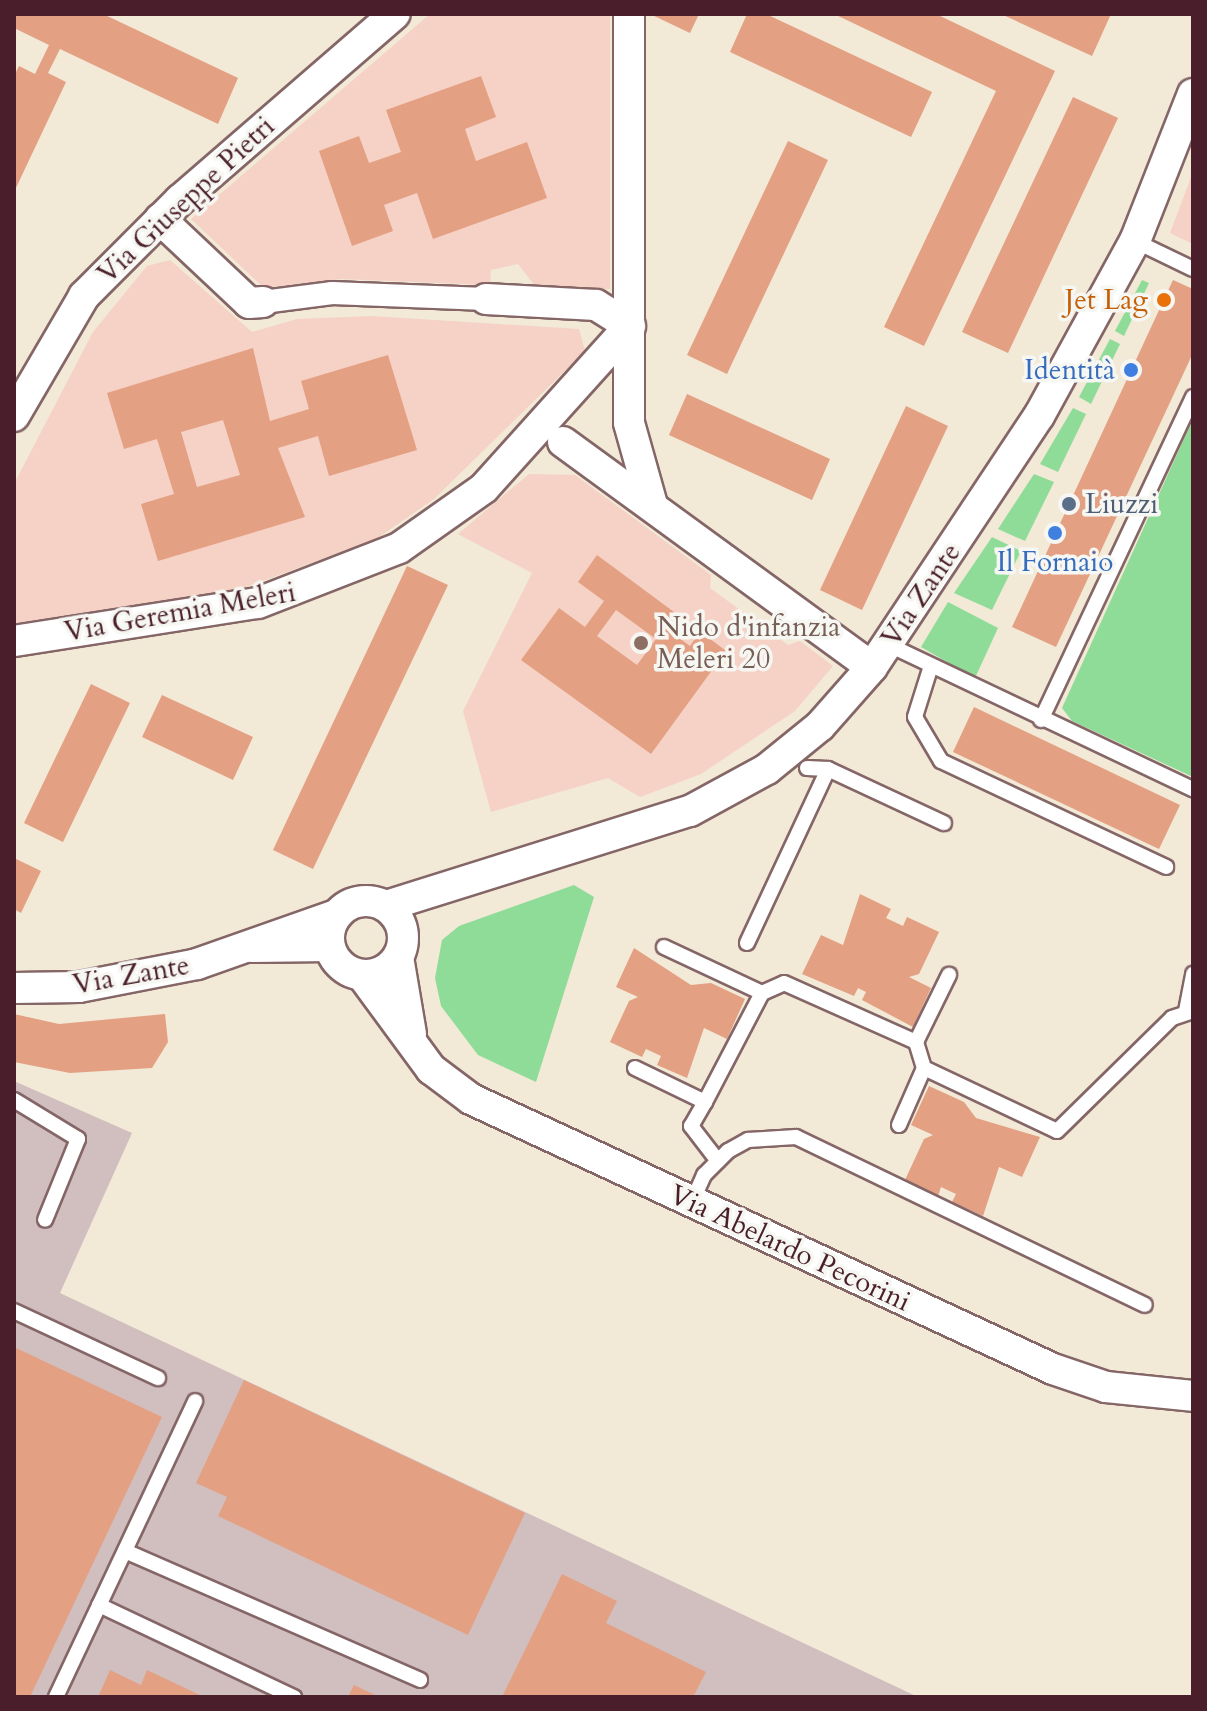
<!DOCTYPE html>
<meta charset="utf-8">
<style>
body{margin:0}
#map{position:relative;width:1207px;height:1711px;overflow:hidden;background:#f2e9d6;font-family:Cardo,serif}
div>[style]{position:absolute}
[style*='--x']{left:calc(var(--x)*1px);top:calc(var(--y)*1px);width:calc(var(--w)*1px);rotate:calc(var(--a)*1deg)}
.built>*{inset:0;background:#f6d1c5}
.industrial>*{inset:0;background:#d1bfbf}
.green>*{inset:0;background:#8fdc99}
.building>*{inset:0;background:#e3a083}
.roads{filter:drop-shadow(2px 0 #856667) drop-shadow(-2px 0 #856667) drop-shadow(0 2px #856667) drop-shadow(0 -2px #856667)}
.service>*{height:14px;margin:-7px;padding:0 7px;transform-origin:7px;border-radius:7px;background:#fff}
.pedestrian>*{height:22px;margin:-11px;padding:0 11px;transform-origin:11px;border-radius:11px;background:#fff}
.minor>*{height:30px;margin:-15px;padding:0 15px;transform-origin:15px;border-radius:15px;background:#fff}
.minor>.ring{margin:-15px;padding:0;box-sizing:content-box;background:none;border:30px solid #fff;border-radius:50%}
.dots>*{width:22px;height:22px;translate:-50% -50%;box-sizing:border-box;border:4px solid #f6f6f2;border-radius:50%}
span{translate:-50% -50%;white-space:nowrap;text-align:center;line-height:1.15;-webkit-text-stroke:7px #f6f6f2;paint-order:stroke}
.street-label{font-size:28px;color:#4a1f2b}
.food-label{font-size:28px;color:#c56008}
.right{translate:-100% -50%;text-align:right}
.shop-label{font-size:28px;color:#366cbe}
.service-label{font-size:28px;color:#4e5e75}
.left{translate:0 -50%;text-align:left}
.education-label{font-size:28px;color:#785e54}
.frame{position:absolute;inset:0;border:16px solid #4a1f2b;pointer-events:none}
</style>
<div id="map">
<div class="built">
<i style="clip-path:polygon(430px 14px,610px 14px,610px 289px,536px 287px,518px 264px,491px 270px,490px 285px,341px 279px,264px 288px,191px 219px)"></i>
<i style="clip-path:polygon(1193px 172px,1193px 244px,1170px 233px)"></i>
<i style="clip-path:polygon(170px 260px,252px 332px,297px 319px,371px 316px,579px 329px,585px 351px,434px 499px,376px 539px,243px 588px,14px 625px,14px 484px,93px 332px,147px 266px)"></i>
<i style="clip-path:polygon(529px 474px,575px 475px,711px 575px,710px 588px,788px 645px,800px 641px,833px 666px,795px 711px,701px 774px,640px 797px,608px 778px,491px 812px,463px 711px,532px 573px,458px 534px)"></i>
</div>
<div class="industrial">
<i style="clip-path:polygon(14px 1081px,132px 1133px,60px 1293px,918px 1697px,14px 1697px)"></i>
</div>
<div class="green">
<i style="clip-path:polygon(1142px 280px,1149px 283px,1124px 336px,1115px 331px)"></i>
<i style="clip-path:polygon(1110px 339px,1120px 344px,1091px 404px,1079px 397px)"></i>
<i style="clip-path:polygon(1073px 408px,1086px 414px,1058px 472px,1040px 464px)"></i>
<i style="clip-path:polygon(1193px 419px,1193px 777px,1072px 721px,1062px 708px)"></i>
<i style="clip-path:polygon(1034px 474px,1054px 482px,1025px 541px,998px 529px)"></i>
<i style="clip-path:polygon(992px 537px,1021px 551px,992px 610px,954px 593px)"></i>
<i style="clip-path:polygon(948px 602px,998px 628px,975px 678px,921px 647px)"></i>
<i style="clip-path:polygon(574px 885px,594px 897px,536px 1082px,478px 1055px,441px 1006px,435px 978px,442px 940px,459px 926px)"></i>
</div>
<div class="building">
<i style="clip-path:polygon(14px 14px,103px 14px,238px 78px,218px 124px,60px 49px,48px 73px,66px 82px,14px 192px,14px 76px,19px 66px,35px 74px,49px 45px,14px 28px)"></i>
<i style="clip-path:polygon(650px 14px,699px 14px,690px 33px)"></i>
<i style="clip-path:polygon(747px 14px,766px 14px,932px 92px,911px 137px,730px 52px)"></i>
<i style="clip-path:polygon(834px 14px,936px 14px,1055px 71px,924px 346px,884px 327px,996px 91px)"></i>
<i style="clip-path:polygon(1001px 14px,1111px 14px,1092px 56px)"></i>
<i style="clip-path:polygon(481px 76px,496px 117px,465px 129px,476px 161px,527px 142px,547px 198px,433px 239px,417px 193px,384px 205px,393px 231px,352px 246px,319px 151px,359px 136px,369px 163px,401px 152px,386px 110px)"></i>
<i style="clip-path:polygon(1073px 97px,1118px 118px,1008px 353px,962px 332px)"></i>
<i style="clip-path:polygon(788px 141px,828px 160px,727px 374px,687px 355px)"></i>
<i style="clip-path:polygon(1173px 280px,1193px 289px,1193px 353px,1056px 647px,1012px 627px)"></i>
<i style="clip-path:polygon(evenodd,253px 348px,270px 421px,309px 409px,301px 381px,388px 355px,417px 450px,329px 476px,318px 436px,278px 448px,305px 517px,158px 561px,141px 504px,174px 494px,157px 439px,124px 449px,107px 393px,253px 348px,223px 420px,240px 475px,197px 487px,181px 432px,223px 420px)"></i>
<i style="clip-path:polygon(687px 394px,830px 459px,812px 500px,669px 435px)"></i>
<i style="clip-path:polygon(906px 406px,948px 426px,862px 610px,820px 590px)"></i>
<i style="clip-path:polygon(evenodd,597px 555px,674px 612px,663px 626px,690px 646px,700px 631px,726px 651px,651px 754px,521px 660px,559px 608px,585px 627px,604px 601px,578px 582px,597px 555px,616px 610px,656px 639px,637px 665px,597px 636px,616px 610px)"></i>
<i style="clip-path:polygon(407px 566px,448px 585px,313px 869px,273px 850px)"></i>
<i style="clip-path:polygon(91px 684px,130px 703px,63px 842px,24px 823px)"></i>
<i style="clip-path:polygon(162px 695px,253px 737px,233px 780px,142px 737px)"></i>
<i style="clip-path:polygon(974px 707px,1180px 805px,1159px 849px,953px 752px)"></i>
<i style="clip-path:polygon(14px 858px,41px 871px,21px 913px,14px 909px)"></i>
<i style="clip-path:polygon(860px 894px,891px 909px,886px 918px,903px 926px,907px 917px,939px 932px,919px 974px,909px 977px,931px 988px,913px 1027px,862px 1000px,866px 992px,858px 988px,854px 996px,802px 974px,821px 935px,843px 945px)"></i>
<i style="clip-path:polygon(634px 948px,691px 985px,711px 983px,745px 999px,727px 1039px,704px 1028px,687px 1078px,657px 1065px,661px 1056px,646px 1049px,642px 1057px,610px 1042px,629px 1001px,638px 997px,616px 987px)"></i>
<i style="clip-path:polygon(14px 1014px,59px 1024px,165px 1014px,168px 1042px,152px 1068px,70px 1073px,14px 1062px)"></i>
<i style="clip-path:polygon(929px 1086px,964px 1102px,976px 1118px,1040px 1137px,1022px 1177px,999px 1167px,983px 1216px,952px 1202px,956px 1194px,941px 1187px,938px 1196px,905px 1180px,924px 1139px,933px 1135px,911px 1125px)"></i>
<i style="clip-path:polygon(14px 1347px,162px 1417px,30px 1697px,14px 1697px)"></i>
<i style="clip-path:polygon(244px 1380px,525px 1513px,468px 1635px,218px 1516px,227px 1497px,196px 1483px)"></i>
<i style="clip-path:polygon(562px 1574px,617px 1601px,606px 1623px,706px 1672px,693px 1697px,502px 1697px)"></i>
<i style="clip-path:polygon(110px 1670px,141px 1685px,147px 1670px,204px 1697px,98px 1697px)"></i>
<i style="clip-path:polygon(354px 1685px,379px 1697px,348px 1697px)"></i>
</div>
<div class="roads">
<div class="service">
<i style="--x:1135;--y:241;--w:64;--a:25.8"></i>
<i style="--x:887;--y:644;--w:339;--a:25.4"></i>
<i style="--x:930;--y:669;--w:50;--a:107.4"></i>
<i style="--x:915;--y:717;--w:51;--a:59.4"></i>
<i style="--x:941;--y:761;--w:249;--a:25.2"></i>
<i style="--x:1041;--y:720;--w:357;--a:-64.8"></i>
<i style="--x:807;--y:768;--w:21;--a:3"></i>
<i style="--x:747;--y:943;--w:192;--a:-65"></i>
<i style="--x:828;--y:769;--w:128;--a:25"></i>
<i style="--x:664;--y:947;--w:108;--a:25.1"></i>
<i style="--x:1186;--y:1011;--w:38;--a:-79"></i>
<i style="--x:916;--y:1042;--w:75;--a:-63.8"></i>
<i style="--x:635;--y:1068;--w:78;--a:25.9"></i>
<i style="--x:705;--y:1102;--w:28;--a:120"></i>
<i style="--x:691;--y:1126;--w:44;--a:52.4"></i>
<i style="--x:14;--y:1100;--w:75;--a:31.4"></i>
<i style="--x:78;--y:1139;--w:87;--a:112.2"></i>
<i style="--x:705;--y:1102;--w:123;--a:-62.4"></i>
<i style="--x:762;--y:993;--w:24;--a:-24"></i>
<i style="--x:784;--y:983;--w:145;--a:24.1"></i>
<i style="--x:916;--y:1042;--w:27;--a:73"></i>
<i style="--x:899;--y:1125;--w:62;--a:-66.3"></i>
<i style="--x:924;--y:1068;--w:147;--a:25.3"></i>
<i style="--x:1057;--y:1131;--w:161;--a:-44.5"></i>
<i style="--x:1172;--y:1018;--w:22;--a:-18"></i>
<i style="--x:692;--y:1202;--w:30;--a:-66"></i>
<i style="--x:704;--y:1175;--w:34;--a:-45"></i>
<i style="--x:728;--y:1151;--w:23;--a:-29"></i>
<i style="--x:748;--y:1140;--w:48;--a:-3.6"></i>
<i style="--x:796;--y:1137;--w:387;--a:25.7"></i>
<i style="--x:14;--y:1311;--w:159;--a:25"></i>
<i style="--x:125;--y:1551;--w:322;--a:23.6"></i>
<i style="--x:99;--y:1605;--w:216;--a:25.3"></i>
<i style="--x:56;--y:1697;--w:327;--a:-64.8"></i>
</div>
<div class="pedestrian">
<i style="--x:263;--y:302;--w:70;--a:-7.4"></i>
<i style="--x:332;--y:293;--w:154;--a:2.2"></i>
</div>
<div class="minor">
<i style="--x:629;--y:14;--w:409;--a:90"></i>
<i style="--x:629;--y:423;--w:85;--a:74.3"></i>
<i style="--x:160;--y:219;--w:122;--a:43.3"></i>
<i style="--x:249;--y:303;--w:14;--a:-4"></i>
<i style="--x:486;--y:299;--w:110;--a:3.1"></i>
<i style="--x:596;--y:305;--w:40;--a:32"></i>
<i style="--x:14;--y:416;--w:139;--a:-59.7"></i>
<i style="--x:84;--y:296;--w:136;--a:-45"></i>
<i style="--x:180;--y:200;--w:284;--a:-40.9"></i>
<i style="--x:563;--y:442;--w:382;--a:36.1"></i>
<i style="--x:14;--y:641;--w:247;--a:-8.9"></i>
<i style="--x:258;--y:603;--w:151;--a:-21.3"></i>
<i style="--x:399;--y:548;--w:104;--a:-35.2"></i>
<i style="--x:484;--y:488;--w:218;--a:-48"></i>
<i class="ring" style="left:329px;top:901px;width:44px;height:44px"></i>
<i style="--x:386;--y:906;--w:318;--a:-17.4"></i>
<i style="--x:690;--y:811;--w:88;--a:-28.6"></i>
<i style="--x:767;--y:769;--w:68;--a:-39.1"></i>
<i style="--x:820;--y:726;--w:79;--a:-48.6"></i>
<i style="--x:872;--y:667;--w:301;--a:-56.4"></i>
<i style="--x:1039;--y:416;--w:200;--a:-61.3"></i>
<i style="--x:1135;--y:241;--w:158;--a:-68.5"></i>
<i style="--x:252;--y:947;--w:77;--a:-0.7"></i>
<i style="--x:398;--y:957;--w:78;--a:80.4"></i>
<i style="--x:362;--y:975;--w:117;--a:53.7"></i>
<i style="--x:431;--y:1069;--w:50;--a:36.9"></i>
<i style="--x:471;--y:1099;--w:642;--a:24.89"></i>
<i style="--x:1053;--y:1369;--w:56;--a:18.8"></i>
<i style="--x:1106;--y:1387;--w:87;--a:5.9"></i>
<i style="--x:14;--y:988;--w:65;--a:-0.9"></i>
<i style="--x:79;--y:987;--w:120;--a:-11"></i>
<i style="--x:197;--y:964;--w:147;--a:-19.4"></i>
</div>
</div>
<div class="dots">
<i style="left:1164px;top:300px;background:#e8710a"></i>
<i style="left:1131px;top:370px;background:#3f7fe0"></i>
<i style="left:1069px;top:504px;background:#5c6f8a"></i>
<i style="left:1055px;top:533px;background:#3f7fe0"></i>
<i style="left:641px;top:643px;background:#8d6e63"></i>
</div>
<div class="street-label">
<span style="left:186px;top:200px;rotate:-43deg">Via Giuseppe Pietri</span>
<span style="left:921px;top:595px;rotate:-56deg">Via Zante</span>
<span style="left:180px;top:612px;rotate:-10deg">Via Geremia Meleri</span>
<span style="left:131px;top:975px;rotate:-10deg">Via Zante</span>
<span style="left:790px;top:1248px;rotate:25deg">Via Abelardo Pecorini</span>
</div>
<div class="food-label">
<span class="right" style="left:1148px;top:300px">Jet Lag</span>
</div>
<div class="shop-label">
<span class="right" style="left:1115px;top:370px">Identità</span>
<span style="left:1055px;top:562px">Il Fornaio</span>
</div>
<div class="service-label">
<span class="left" style="left:1085px;top:504px">Liuzzi</span>
</div>
<div class="education-label">
<span class="left" style="left:657px;top:643px">Nido d'infanzia<br>Meleri 20</span>
</div>
<div class="frame"></div>
</div>
